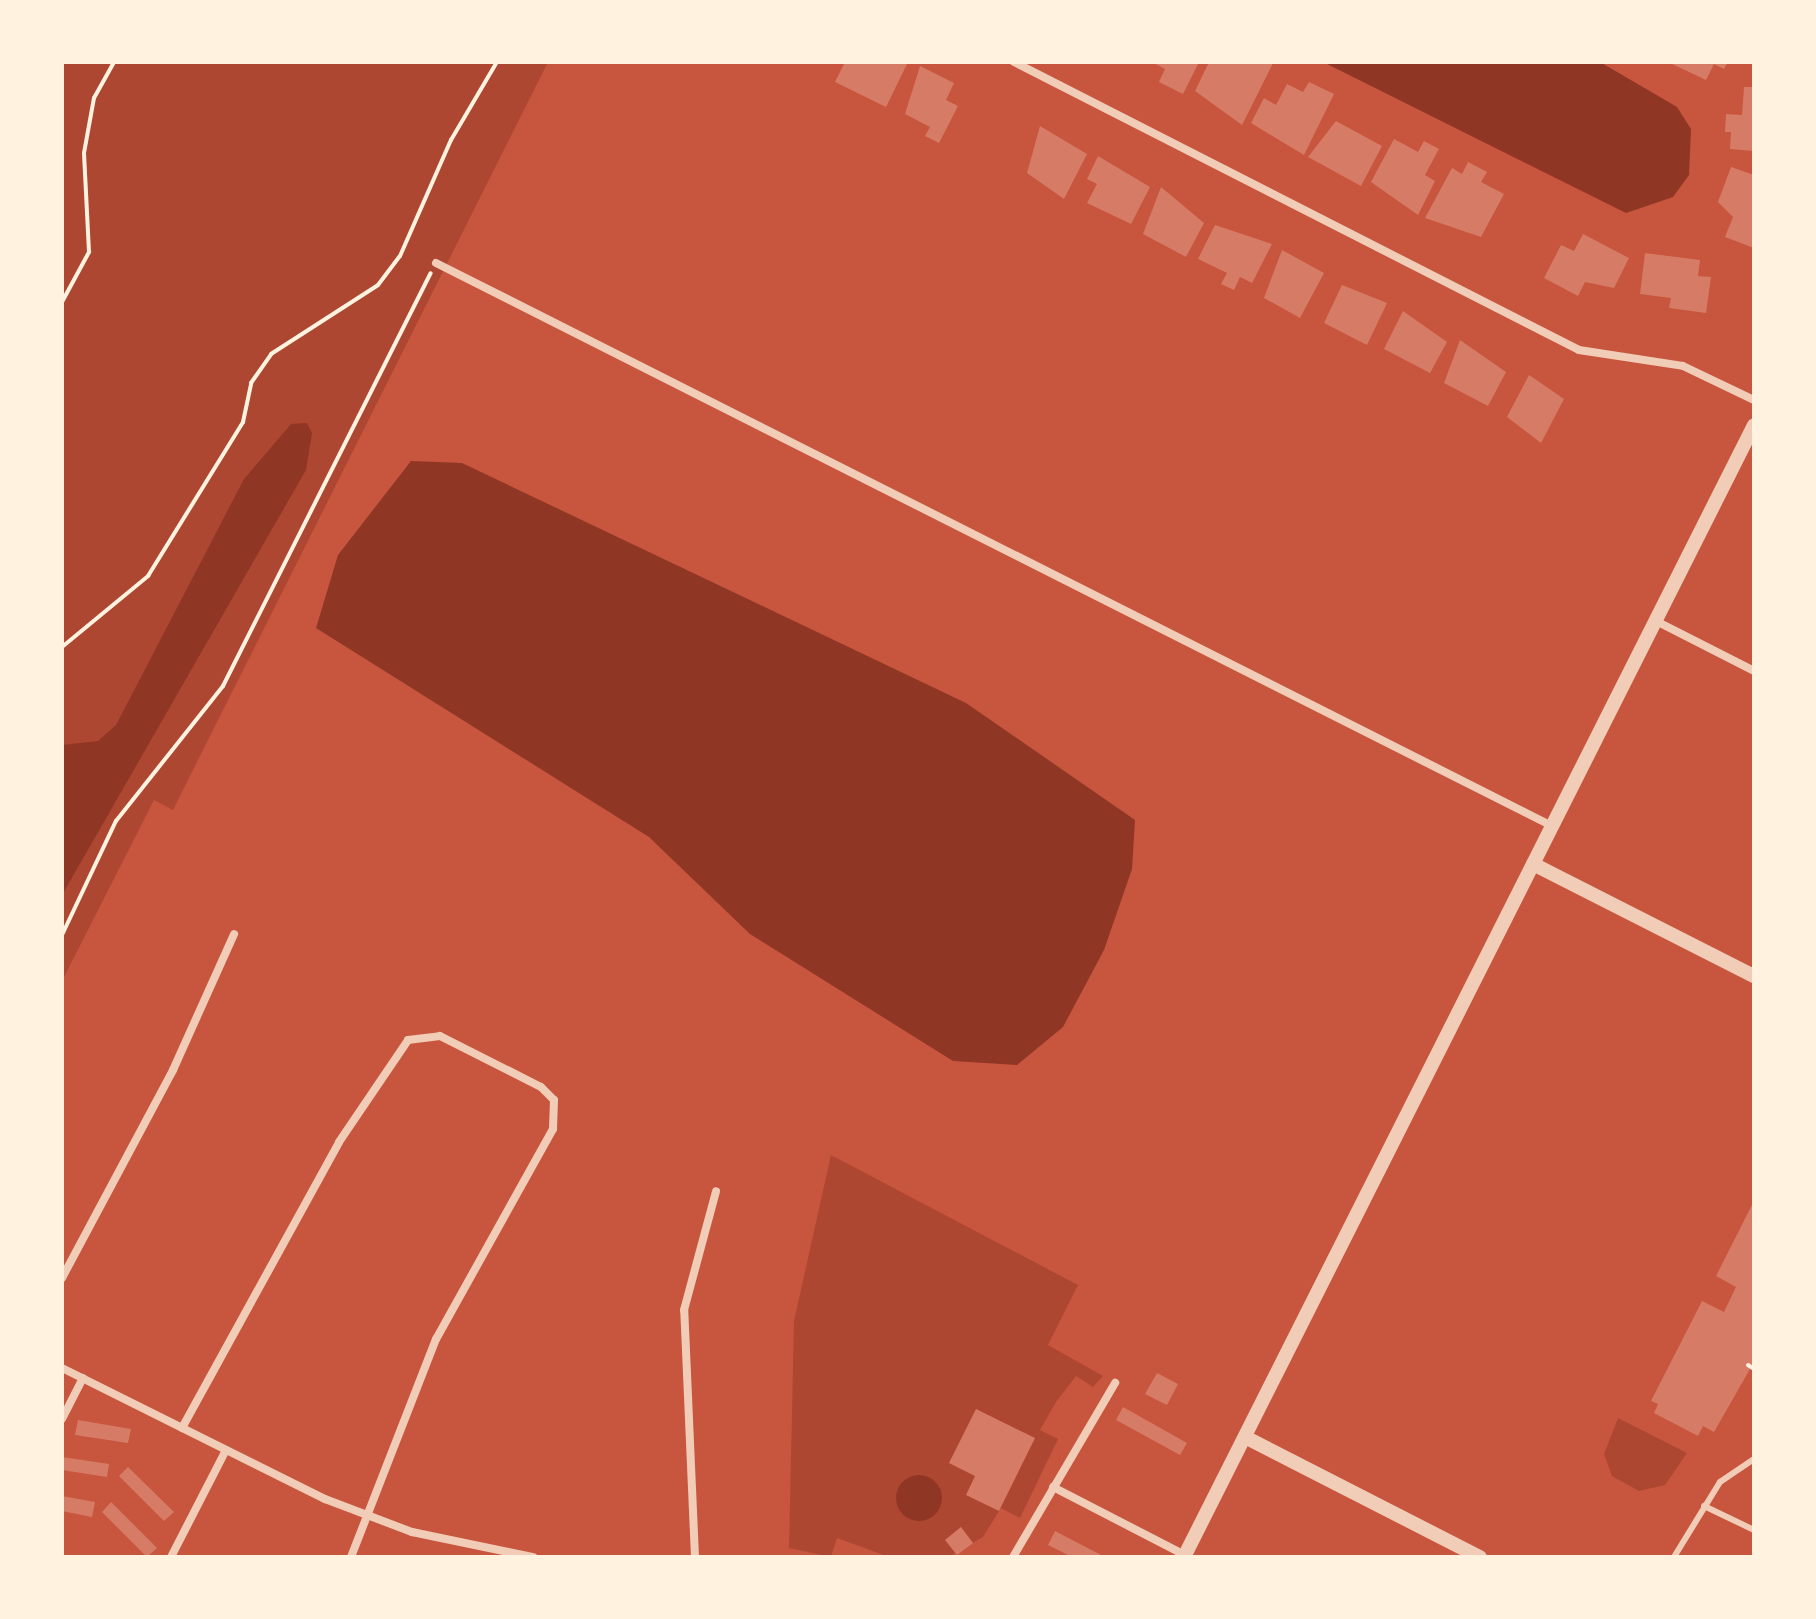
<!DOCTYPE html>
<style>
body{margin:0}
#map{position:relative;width:1816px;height:1619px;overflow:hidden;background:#c8553d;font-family:"Source Sans 3",sans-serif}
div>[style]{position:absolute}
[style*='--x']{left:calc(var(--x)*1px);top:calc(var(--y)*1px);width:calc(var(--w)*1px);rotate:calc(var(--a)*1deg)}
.green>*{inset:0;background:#ae4732}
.water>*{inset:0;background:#8f3625}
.round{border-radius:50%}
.building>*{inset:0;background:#d67c66}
.path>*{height:4px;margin:-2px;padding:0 2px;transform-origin:2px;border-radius:2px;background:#fff3e0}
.service>*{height:6px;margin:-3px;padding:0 3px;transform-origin:3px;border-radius:3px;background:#f1ccb7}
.minor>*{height:8px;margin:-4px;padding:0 4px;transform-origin:4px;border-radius:4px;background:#f1ccb7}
.tertiary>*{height:14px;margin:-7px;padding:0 7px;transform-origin:7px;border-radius:7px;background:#f1ccb7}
span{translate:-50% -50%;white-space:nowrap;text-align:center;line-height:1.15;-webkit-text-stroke:6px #fff3e0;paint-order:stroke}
.frame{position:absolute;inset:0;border:64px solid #fff3e0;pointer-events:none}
</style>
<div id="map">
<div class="green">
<i style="clip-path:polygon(62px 62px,548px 62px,173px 810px,154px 800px,62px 981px)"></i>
<i style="clip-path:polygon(831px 1155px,1078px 1285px,1048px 1345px,1103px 1376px,1093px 1387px,1076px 1376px,1056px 1402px,1040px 1430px,1058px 1439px,1020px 1518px,1001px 1508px,983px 1537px,948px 1557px,889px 1557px,837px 1538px,831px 1557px,789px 1548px,794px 1321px)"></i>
<i style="clip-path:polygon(1618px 1418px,1687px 1453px,1665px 1485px,1639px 1491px,1612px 1476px,1604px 1454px)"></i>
</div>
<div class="water">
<i style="clip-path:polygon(1323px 62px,1600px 62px,1677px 107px,1691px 129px,1689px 175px,1673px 197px,1626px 213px)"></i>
<i style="clip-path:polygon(307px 423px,312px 433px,306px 470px,62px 895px,62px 745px,98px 741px,116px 725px,244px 479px,291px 424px)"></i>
<i style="clip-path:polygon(411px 461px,462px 463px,966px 703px,1135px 820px,1132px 869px,1104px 950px,1063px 1027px,1017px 1065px,953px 1061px,750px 934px,649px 837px,316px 628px,338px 555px)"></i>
<i class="round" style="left:896px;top:1475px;width:46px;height:46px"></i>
</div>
<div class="building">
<i style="clip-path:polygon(845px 62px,908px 62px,886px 107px,835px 82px)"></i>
<i style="clip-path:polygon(1152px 62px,1199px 62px,1183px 94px,1159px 82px,1165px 69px)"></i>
<i style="clip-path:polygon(1209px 62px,1273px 63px,1242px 125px,1195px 91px)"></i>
<i style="clip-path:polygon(1668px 62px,1728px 62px,1724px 69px,1714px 64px,1706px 80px)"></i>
<i style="clip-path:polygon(920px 66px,954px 83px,946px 100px,958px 106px,939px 143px,925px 136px,930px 127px,905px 114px)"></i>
<i style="clip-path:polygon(1309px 82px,1334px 94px,1304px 155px,1251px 123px,1264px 98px,1276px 105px,1287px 84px,1303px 92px)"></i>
<i style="clip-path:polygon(1744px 87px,1754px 87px,1754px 151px,1730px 149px,1731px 132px,1725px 132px,1726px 114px,1742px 115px)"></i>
<i style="clip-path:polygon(1336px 121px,1382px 146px,1361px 186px,1308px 157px)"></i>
<i style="clip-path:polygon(1040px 126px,1087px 154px,1064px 199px,1027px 173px)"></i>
<i style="clip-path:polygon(1394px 139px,1418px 152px,1424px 141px,1439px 149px,1425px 175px,1435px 181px,1418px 215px,1371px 182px)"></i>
<i style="clip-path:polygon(1098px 156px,1150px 187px,1131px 224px,1087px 203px,1097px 184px,1087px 179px)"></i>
<i style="clip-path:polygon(1468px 162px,1487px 172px,1481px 182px,1504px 194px,1481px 237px,1425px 218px,1452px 168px,1462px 174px)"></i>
<i style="clip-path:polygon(1731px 167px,1754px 175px,1754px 248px,1725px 237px,1733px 217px,1718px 202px)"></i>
<i style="clip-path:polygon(1161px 187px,1204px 223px,1186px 257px,1143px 234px)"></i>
<i style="clip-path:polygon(1215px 225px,1272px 244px,1252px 283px,1240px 277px,1234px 290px,1221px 284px,1227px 273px,1198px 259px)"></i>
<i style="clip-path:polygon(1583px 234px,1629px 258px,1614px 288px,1585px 282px,1578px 296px,1544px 278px,1561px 245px,1574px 251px)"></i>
<i style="clip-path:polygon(1282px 250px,1324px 273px,1300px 318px,1264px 298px)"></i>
<i style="clip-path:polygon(1645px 253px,1700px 260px,1698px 276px,1711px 277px,1706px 313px,1669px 308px,1671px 298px,1640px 294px)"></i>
<i style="clip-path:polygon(1342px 285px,1387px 303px,1367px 345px,1324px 323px)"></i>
<i style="clip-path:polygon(1403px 311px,1447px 342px,1430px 373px,1384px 349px)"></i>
<i style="clip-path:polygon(1460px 340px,1506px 372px,1488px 406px,1444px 383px)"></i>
<i style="clip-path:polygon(1529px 375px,1564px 399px,1541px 443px,1507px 417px)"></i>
<i style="clip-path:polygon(1754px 1201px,1754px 1362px,1714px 1432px,1703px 1426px,1698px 1436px,1654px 1413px,1658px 1404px,1651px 1401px,1702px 1301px,1724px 1312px,1736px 1287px,1716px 1276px)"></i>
<i style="clip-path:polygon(1157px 1373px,1178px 1384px,1167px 1405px,1145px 1394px)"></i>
<i style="clip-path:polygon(1123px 1407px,1187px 1443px,1180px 1455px,1116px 1420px)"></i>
<i style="clip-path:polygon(976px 1409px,1035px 1438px,999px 1511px,966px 1495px,975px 1476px,949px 1463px)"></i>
<i style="clip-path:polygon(78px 1420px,131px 1429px,128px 1443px,75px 1435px)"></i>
<i style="clip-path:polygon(62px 1457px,109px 1464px,107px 1477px,62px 1470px)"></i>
<i style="clip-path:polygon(128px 1467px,174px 1512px,164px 1521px,119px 1476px)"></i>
<i style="clip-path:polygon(62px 1496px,95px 1502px,92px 1517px,62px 1511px)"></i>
<i style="clip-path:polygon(111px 1502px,157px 1548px,147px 1557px,102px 1512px)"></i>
<i style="clip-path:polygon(961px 1527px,973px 1543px,957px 1555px,945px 1540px)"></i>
<i style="clip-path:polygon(1055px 1531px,1105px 1557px,1072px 1557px,1048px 1545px)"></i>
</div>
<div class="path">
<i style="--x:62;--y:302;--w:57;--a:-61.6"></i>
<i style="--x:89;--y:252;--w:99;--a:-92.9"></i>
<i style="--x:84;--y:153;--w:56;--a:-79.7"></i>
<i style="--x:94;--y:98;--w:41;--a:-60.9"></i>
<i style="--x:62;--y:647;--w:112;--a:-39.5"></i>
<i style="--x:148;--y:576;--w:181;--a:-58.3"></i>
<i style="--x:243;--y:422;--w:40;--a:-78"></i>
<i style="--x:251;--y:383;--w:35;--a:-55"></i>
<i style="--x:271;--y:354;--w:127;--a:-32.8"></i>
<i style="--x:378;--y:285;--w:36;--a:-53"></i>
<i style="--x:400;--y:256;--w:127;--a:-66.3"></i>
<i style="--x:451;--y:140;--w:91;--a:-59.5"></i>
<i style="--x:62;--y:935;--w:126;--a:-64.7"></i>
<i style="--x:116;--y:821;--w:172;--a:-51.6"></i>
<i style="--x:223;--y:686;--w:462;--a:-63.3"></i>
<i style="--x:1748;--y:1365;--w:7;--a:34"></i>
</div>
<div class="service">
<i style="--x:1704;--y:1506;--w:55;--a:25.6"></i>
<i style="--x:1674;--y:1557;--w:88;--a:-58.5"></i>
<i style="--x:1720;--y:1482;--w:41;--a:-34.1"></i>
</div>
<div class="minor">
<i style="--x:1014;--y:62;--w:634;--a:27.01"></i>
<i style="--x:1579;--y:350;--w:105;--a:8.7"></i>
<i style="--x:1683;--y:366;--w:79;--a:25.6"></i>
<i style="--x:436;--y:263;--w:1250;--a:26.77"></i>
<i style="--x:1656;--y:621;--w:110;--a:27"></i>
<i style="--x:62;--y:1278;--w:236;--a:-61.9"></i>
<i style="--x:173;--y:1070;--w:149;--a:-65.8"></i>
<i style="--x:62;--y:1368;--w:294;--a:26.5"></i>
<i style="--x:325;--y:1499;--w:93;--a:20.8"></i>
<i style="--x:412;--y:1532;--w:124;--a:11.7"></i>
<i style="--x:62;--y:1419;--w:46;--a:-62.9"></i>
<i style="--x:182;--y:1428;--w:326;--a:-61.2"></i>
<i style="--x:339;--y:1142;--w:123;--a:-55.9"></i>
<i style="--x:408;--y:1040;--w:32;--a:-7"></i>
<i style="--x:440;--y:1036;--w:113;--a:26.8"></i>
<i style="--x:541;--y:1087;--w:18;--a:45"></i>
<i style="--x:554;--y:1100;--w:29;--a:92"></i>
<i style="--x:553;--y:1129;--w:240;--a:119.1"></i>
<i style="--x:436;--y:1339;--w:234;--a:111.3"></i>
<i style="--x:1053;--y:1487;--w:148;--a:27.3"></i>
<i style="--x:171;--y:1557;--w:120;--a:-62.8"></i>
<i style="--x:695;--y:1557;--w:247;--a:-92.5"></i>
<i style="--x:684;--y:1310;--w:123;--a:-74.9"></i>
<i style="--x:1013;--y:1557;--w:202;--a:-59.6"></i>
</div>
<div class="tertiary">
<i style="--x:1533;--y:864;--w:248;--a:26.9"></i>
<i style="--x:1245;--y:1437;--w:264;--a:27.1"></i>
<i style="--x:1184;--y:1557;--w:1267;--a:-63.27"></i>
</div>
<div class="frame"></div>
</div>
